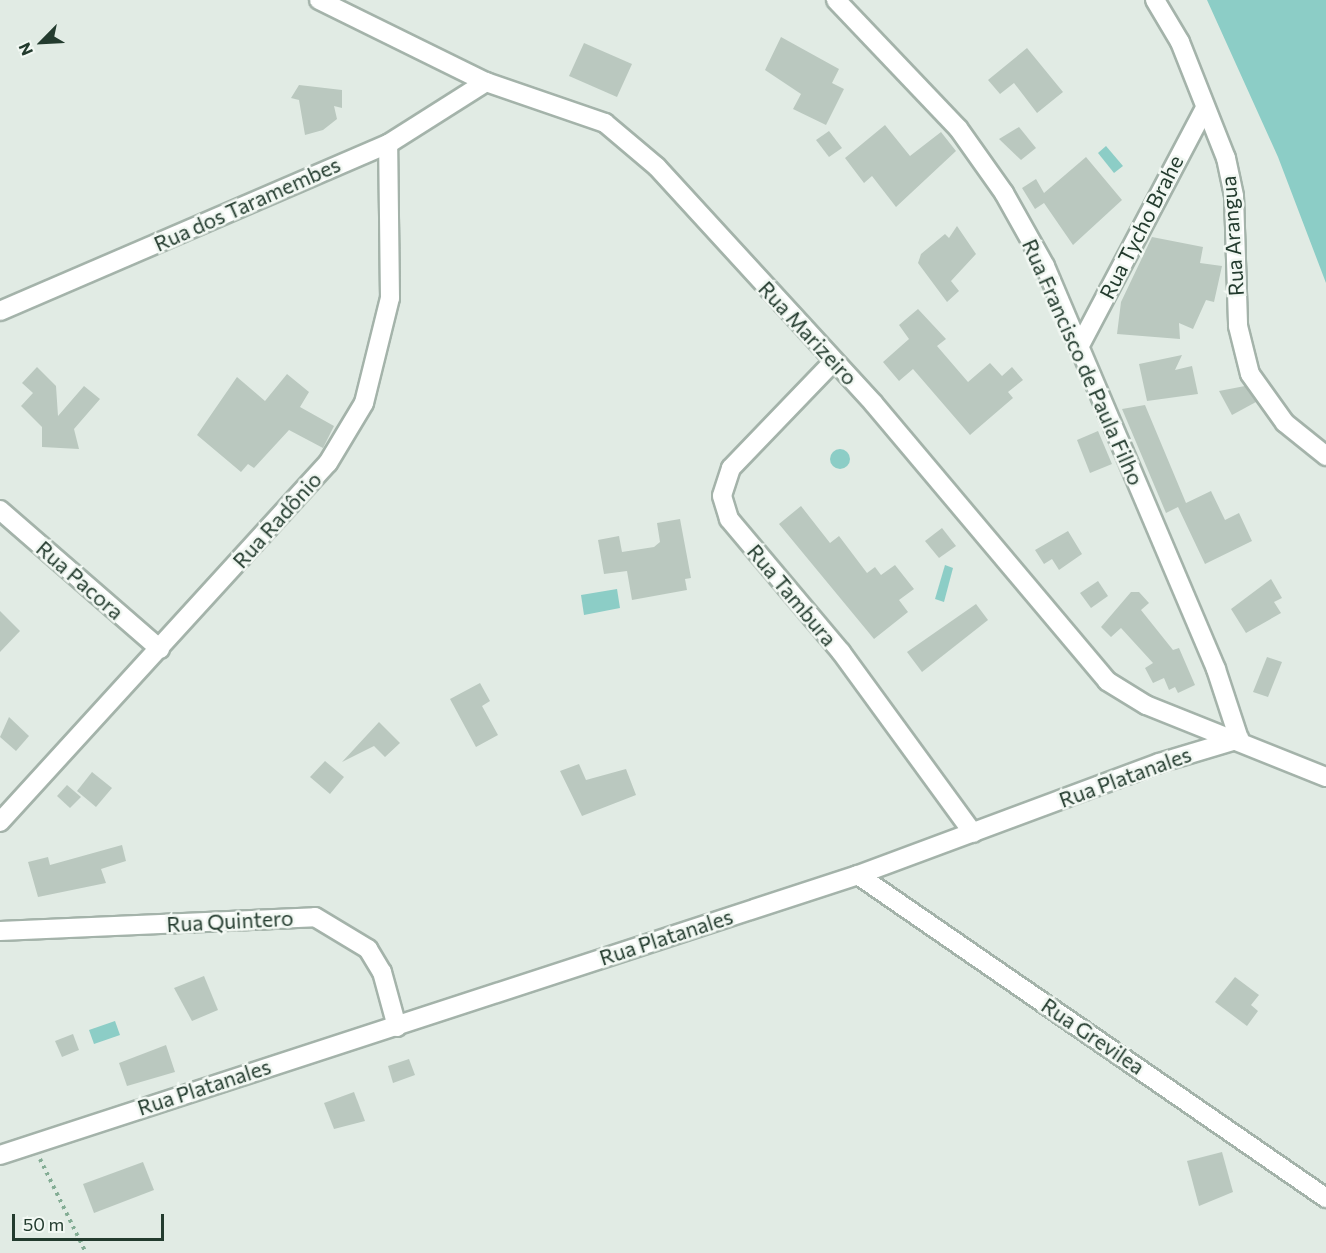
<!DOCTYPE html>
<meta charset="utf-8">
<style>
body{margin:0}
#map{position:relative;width:1326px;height:1253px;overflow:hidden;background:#e1ebe4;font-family:Commissioner,sans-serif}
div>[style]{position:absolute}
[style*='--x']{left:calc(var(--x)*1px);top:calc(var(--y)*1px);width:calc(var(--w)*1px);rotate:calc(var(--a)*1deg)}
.water>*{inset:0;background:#8ccdc6}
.round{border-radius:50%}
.building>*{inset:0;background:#bac8bf}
.path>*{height:4px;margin-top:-2px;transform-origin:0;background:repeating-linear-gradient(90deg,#84ad95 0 3px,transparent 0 7.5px)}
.roads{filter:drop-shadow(2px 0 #a4b3aa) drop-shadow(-2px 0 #a4b3aa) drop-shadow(0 2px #a4b3aa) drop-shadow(0 -2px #a4b3aa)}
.minor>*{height:18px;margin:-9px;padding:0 9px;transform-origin:9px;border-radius:9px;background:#fff}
span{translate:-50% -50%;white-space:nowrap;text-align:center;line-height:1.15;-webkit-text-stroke:5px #f2f8f3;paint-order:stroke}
.street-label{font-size:21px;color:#233b2e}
.north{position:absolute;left:12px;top:12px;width:60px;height:60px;-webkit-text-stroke:4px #f2f8f3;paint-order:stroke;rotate:246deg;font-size:16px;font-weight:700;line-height:24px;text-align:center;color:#233b2e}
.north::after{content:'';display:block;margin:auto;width:21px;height:27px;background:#233b2e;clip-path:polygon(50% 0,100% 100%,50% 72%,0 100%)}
.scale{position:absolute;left:12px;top:1214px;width:152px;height:27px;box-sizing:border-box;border:3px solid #233b2e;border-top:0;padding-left:8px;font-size:18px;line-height:21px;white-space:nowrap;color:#233b2e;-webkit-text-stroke:4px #f2f8f3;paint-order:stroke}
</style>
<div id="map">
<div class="water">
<i style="clip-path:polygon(1207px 0,1326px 0,1326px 283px,1278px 157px)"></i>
<i style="clip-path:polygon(1106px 146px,1123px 166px,1114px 173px,1098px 153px)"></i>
<i class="round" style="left:830px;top:449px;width:20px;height:20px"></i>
<i style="clip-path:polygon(945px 565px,953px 568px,944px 602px,935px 599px)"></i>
<i style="clip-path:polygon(617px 589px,620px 608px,584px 615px,581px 595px)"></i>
<i style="clip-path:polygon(115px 1021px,120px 1035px,94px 1044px,89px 1030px)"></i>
</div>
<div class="building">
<i style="clip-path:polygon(781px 37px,839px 69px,832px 83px,844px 89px,826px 125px,793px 109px,801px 94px,765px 70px)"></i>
<i style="clip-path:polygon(584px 43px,632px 64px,617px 97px,569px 76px)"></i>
<i style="clip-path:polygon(1027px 48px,1063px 92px,1037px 113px,1014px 83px,1000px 94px,988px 80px)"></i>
<i style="clip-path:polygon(299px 85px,342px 90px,342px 108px,334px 106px,337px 119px,323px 130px,305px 135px,299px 100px,291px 98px)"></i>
<i style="clip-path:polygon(885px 125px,910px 156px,941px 132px,956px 151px,896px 207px,872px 176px,864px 183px,845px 158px)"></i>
<i style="clip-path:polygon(1019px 127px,1036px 148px,1021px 160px,999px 139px)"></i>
<i style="clip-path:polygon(829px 131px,842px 148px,829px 157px,816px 140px)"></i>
<i style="clip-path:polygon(1086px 157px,1122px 200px,1073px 245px,1044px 203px,1035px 209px,1022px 188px,1036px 179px,1044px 193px)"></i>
<i style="clip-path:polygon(957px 226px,976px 254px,951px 281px,959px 291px,947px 302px,918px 263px,921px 254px,945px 234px,949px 238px)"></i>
<i style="clip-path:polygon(1152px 237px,1203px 247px,1200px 263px,1222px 266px,1214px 302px,1206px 300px,1193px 329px,1179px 323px,1180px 339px,1117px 334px,1121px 302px)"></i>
<i style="clip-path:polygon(918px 309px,946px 339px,937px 346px,968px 382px,990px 363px,1002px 376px,1012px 367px,1023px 380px,1008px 392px,1013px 398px,970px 435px,913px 369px,899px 381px,883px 362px,909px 339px,899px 325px)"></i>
<i style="clip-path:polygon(1182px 355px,1175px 370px,1192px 366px,1198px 394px,1147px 401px,1139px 364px)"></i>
<i style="clip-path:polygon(37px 367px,56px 386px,58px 416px,84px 386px,100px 399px,74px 429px,79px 449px,42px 447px,42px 427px,21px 406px,33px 393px,22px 383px)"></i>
<i style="clip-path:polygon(287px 374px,309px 392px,300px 407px,334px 426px,323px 448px,289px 430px,254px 468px,248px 464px,241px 472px,197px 435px,237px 377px,265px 401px)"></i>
<i style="clip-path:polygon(1245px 386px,1256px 402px,1232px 415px,1219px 391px)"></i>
<i style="clip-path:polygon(1145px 405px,1186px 503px,1211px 491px,1225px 520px,1239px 513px,1252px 541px,1205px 564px,1178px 507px,1166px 513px,1122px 409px)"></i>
<i style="clip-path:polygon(1098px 431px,1112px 464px,1090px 473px,1077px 440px)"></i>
<i style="clip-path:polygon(801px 506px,830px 543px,839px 536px,867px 573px,875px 567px,881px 575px,895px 565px,914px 589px,899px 600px,908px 612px,874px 639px,779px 524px)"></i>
<i style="clip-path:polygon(680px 519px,691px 578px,685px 579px,687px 590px,632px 600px,627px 571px,604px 574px,598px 540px,619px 536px,622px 552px,654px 547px,660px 542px,657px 523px)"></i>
<i style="clip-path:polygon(942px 528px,956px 546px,939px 558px,925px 541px)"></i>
<i style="clip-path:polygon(1068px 531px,1082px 554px,1059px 570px,1052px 559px,1044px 564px,1035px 550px)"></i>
<i style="clip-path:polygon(1271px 579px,1282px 598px,1274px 602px,1281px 613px,1246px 633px,1231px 609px)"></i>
<i style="clip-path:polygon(1098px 581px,1108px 596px,1091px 608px,1080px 593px)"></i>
<i style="clip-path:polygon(1131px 592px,1139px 592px,1149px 603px,1141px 610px,1173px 650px,1179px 648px,1195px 685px,1178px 693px,1175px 687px,1169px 690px,1164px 678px,1153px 683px,1145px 668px,1153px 663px,1121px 628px,1111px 637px,1101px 627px)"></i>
<i style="clip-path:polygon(976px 604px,988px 620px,922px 672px,907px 652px)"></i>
<i style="clip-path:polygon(0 611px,20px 631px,0 652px)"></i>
<i style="clip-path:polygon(1267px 657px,1282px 662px,1268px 697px,1253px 692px)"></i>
<i style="clip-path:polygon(480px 683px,490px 701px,482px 706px,498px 735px,476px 747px,450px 699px)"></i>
<i style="clip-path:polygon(9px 717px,29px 736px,16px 751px,0 737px)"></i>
<i style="clip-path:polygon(379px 722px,400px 743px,385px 757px,374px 746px,342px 762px)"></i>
<i style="clip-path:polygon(325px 761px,344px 777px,330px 794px,310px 777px)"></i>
<i style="clip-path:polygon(579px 764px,586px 780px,626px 769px,636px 795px,582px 816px,560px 771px)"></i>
<i style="clip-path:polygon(92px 772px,112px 788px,96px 807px,77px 791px)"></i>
<i style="clip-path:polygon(67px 785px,81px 797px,70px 808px,57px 796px)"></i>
<i style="clip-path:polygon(122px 845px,126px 861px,101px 869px,106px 883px,38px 897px,28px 862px,48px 857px,50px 865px)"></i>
<i style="clip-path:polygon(204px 976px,218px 1010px,192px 1021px,174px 988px)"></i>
<i style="clip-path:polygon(1235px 977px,1259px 995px,1251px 1005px,1258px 1011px,1247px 1026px,1215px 1002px)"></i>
<i style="clip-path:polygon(73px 1034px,79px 1050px,62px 1057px,55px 1041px)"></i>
<i style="clip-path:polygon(166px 1045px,175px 1072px,127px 1086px,119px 1063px)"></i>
<i style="clip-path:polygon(409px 1059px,415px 1075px,393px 1083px,388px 1066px)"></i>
<i style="clip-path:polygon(354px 1092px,365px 1121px,334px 1129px,324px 1103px)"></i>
<i style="clip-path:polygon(1222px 1152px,1233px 1192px,1199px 1206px,1187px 1161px)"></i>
<i style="clip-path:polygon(143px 1162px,154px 1190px,94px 1213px,83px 1184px)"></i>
</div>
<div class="path">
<i style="--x:40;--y:1159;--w:105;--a:63.9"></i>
</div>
<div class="roads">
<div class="minor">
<i style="--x:319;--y:0;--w:186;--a:26.2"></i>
<i style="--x:486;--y:82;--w:126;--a:19"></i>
<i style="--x:605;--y:123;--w:68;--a:40.2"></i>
<i style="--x:657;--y:167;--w:321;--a:47.5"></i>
<i style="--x:874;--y:404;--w:362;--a:49.9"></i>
<i style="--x:1107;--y:681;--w:46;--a:31.6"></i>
<i style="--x:1146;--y:705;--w:194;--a:21.8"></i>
<i style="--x:836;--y:0;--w:177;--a:46.4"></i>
<i style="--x:958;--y:128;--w:80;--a:54.7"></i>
<i style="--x:1004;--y:193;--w:84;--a:60.7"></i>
<i style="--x:1045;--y:266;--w:438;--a:67"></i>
<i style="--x:1216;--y:669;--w:74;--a:71.8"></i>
<i style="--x:1155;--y:0;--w:49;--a:59.2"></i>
<i style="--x:1180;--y:42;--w:125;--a:68.4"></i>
<i style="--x:1226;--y:158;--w:39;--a:78"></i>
<i style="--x:1234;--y:196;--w:130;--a:88.2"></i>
<i style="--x:1238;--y:326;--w:49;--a:76"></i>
<i style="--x:1250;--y:374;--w:60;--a:54.5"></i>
<i style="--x:1285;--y:423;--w:53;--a:38.8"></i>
<i style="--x:0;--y:311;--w:422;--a:-23.3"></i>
<i style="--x:388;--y:144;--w:116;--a:-32.3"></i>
<i style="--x:1079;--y:347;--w:270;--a:-62.2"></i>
<i style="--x:833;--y:362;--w:147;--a:133.9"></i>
<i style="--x:731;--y:468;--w:29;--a:108"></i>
<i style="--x:722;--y:496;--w:24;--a:73"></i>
<i style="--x:729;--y:519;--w:174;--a:49.9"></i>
<i style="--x:841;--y:652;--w:224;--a:53.9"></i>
<i style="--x:0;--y:510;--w:212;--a:41"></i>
<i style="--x:0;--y:822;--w:486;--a:-47.6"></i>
<i style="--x:328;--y:463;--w:70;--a:-59"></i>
<i style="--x:364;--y:403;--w:108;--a:-76.1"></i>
<i style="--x:390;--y:298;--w:154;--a:-90.7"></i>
<i style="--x:858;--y:875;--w:569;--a:34.61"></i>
<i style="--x:0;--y:931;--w:315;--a:-2.5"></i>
<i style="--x:315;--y:917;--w:62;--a:31.1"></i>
<i style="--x:368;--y:949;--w:27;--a:59"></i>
<i style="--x:382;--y:972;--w:57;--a:74.7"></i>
<i style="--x:0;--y:1155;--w:903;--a:-18.07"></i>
<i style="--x:858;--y:875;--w:321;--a:-20.4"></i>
<i style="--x:1159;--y:763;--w:84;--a:-16.7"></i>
</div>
</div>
<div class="street-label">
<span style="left:247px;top:204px;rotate:-24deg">Rua dos Taramembes</span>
<span style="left:1141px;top:227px;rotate:-63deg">Rua Tycho Brahe</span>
<span style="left:1232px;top:236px;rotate:-94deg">Rua Arangua</span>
<span style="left:808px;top:333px;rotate:47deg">Rua Marizeiro</span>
<span style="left:1083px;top:362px;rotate:66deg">Rua Francisco de Paula Filho</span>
<span style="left:277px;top:520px;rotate:-48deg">Rua Radônio</span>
<span style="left:80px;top:580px;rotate:41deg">Rua Pacora</span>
<span style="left:792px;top:595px;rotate:50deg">Rua Tambura</span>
<span style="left:1125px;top:777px;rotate:-20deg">Rua Platanales</span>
<span style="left:230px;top:921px;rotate:-3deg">Rua Quintero</span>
<span style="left:666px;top:937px;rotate:-18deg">Rua Platanales</span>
<span style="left:1093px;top:1036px;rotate:34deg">Rua Grevilea</span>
<span style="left:204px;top:1087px;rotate:-18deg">Rua Platanales</span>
</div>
<div class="north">N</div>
<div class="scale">50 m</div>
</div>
